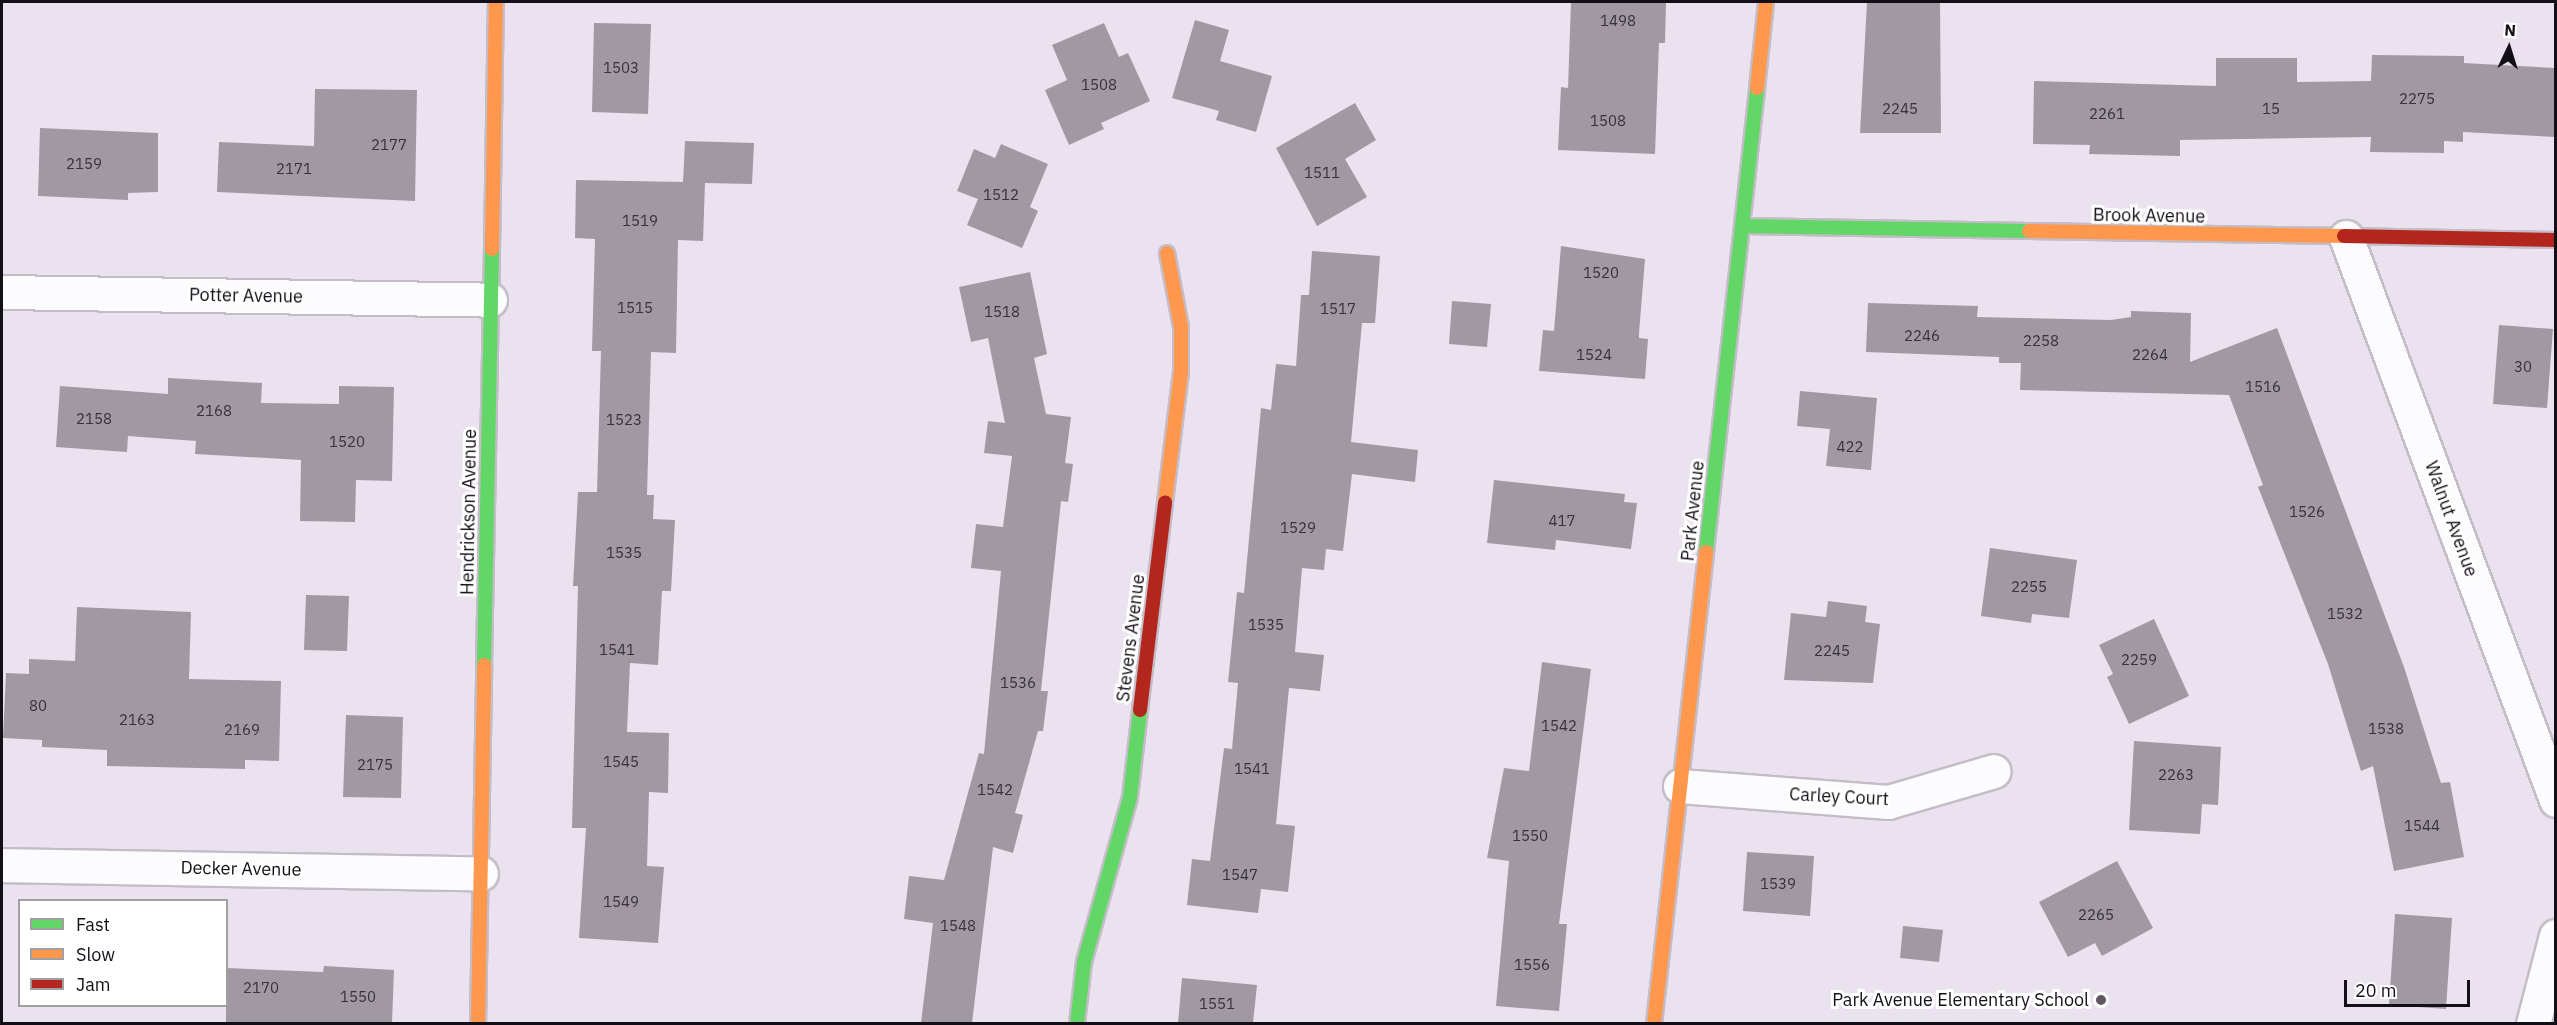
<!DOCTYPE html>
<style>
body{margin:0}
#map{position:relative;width:2557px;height:1025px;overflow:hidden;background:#ebe2ef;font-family:"IBM Plex Sans",sans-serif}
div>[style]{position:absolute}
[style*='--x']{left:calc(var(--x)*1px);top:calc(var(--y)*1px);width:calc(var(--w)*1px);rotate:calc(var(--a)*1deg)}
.building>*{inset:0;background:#a199a1}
.roads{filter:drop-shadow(2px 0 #c4bdc7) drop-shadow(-2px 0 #c4bdc7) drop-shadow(0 2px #c4bdc7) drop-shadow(0 -2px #c4bdc7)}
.street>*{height:33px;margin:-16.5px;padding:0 16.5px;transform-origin:16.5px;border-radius:16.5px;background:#fcfbfd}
.fast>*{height:14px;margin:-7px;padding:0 7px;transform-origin:7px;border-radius:7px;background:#63d668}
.slow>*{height:14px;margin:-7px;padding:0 7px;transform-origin:7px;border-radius:7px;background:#ff974d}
.jam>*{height:14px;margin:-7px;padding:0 7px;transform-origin:7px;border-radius:7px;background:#b3261e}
.dots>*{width:16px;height:16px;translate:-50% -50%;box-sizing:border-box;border:3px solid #fff;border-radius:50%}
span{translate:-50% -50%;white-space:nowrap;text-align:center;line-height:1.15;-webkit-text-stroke:6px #fff;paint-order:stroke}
.number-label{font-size:15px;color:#373139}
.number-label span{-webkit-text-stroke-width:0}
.street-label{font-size:18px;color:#140e16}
.poi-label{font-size:18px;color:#140e16}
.right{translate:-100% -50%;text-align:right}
.frame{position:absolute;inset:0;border:3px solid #140e16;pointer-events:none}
.legend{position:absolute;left:18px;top:899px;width:210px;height:108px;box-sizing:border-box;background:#fff;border:2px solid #a19fa2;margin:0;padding:8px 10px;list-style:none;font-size:18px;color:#140e16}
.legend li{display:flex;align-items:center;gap:12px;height:30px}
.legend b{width:30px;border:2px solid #a19fa2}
.north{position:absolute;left:2479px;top:18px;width:60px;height:60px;-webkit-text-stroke:4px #fff;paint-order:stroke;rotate:4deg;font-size:16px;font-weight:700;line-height:24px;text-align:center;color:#140e16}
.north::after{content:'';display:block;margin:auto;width:21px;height:27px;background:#140e16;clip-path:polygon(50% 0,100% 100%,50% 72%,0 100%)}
.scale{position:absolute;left:2344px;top:980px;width:126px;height:27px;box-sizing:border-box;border:3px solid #140e16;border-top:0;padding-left:8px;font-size:18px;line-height:21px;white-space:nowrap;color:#140e16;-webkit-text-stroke:4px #fff;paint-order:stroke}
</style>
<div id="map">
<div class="building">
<i style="clip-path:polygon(1571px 2px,1666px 2px,1665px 43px,1659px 43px,1655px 154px,1558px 150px,1561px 87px,1568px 88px)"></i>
<i style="clip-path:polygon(1867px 2px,1940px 2px,1941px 133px,1860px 133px)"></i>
<i style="clip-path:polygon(1195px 20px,1229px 30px,1220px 61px,1272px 76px,1256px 132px,1216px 120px,1219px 111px,1172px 98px)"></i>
<i style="clip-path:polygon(594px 23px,651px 24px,648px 114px,592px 112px)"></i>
<i style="clip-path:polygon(1104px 23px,1119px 57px,1128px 53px,1150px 101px,1101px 123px,1104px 129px,1069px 145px,1045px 90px,1067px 80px,1052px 45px)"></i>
<i style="clip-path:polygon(2372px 55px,2464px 56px,2464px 63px,2556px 68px,2556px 137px,2463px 132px,2463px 142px,2444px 141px,2444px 153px,2370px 152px,2371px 137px,2180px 140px,2180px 156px,2089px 154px,2090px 145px,2033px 144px,2034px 81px,2216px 86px,2216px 58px,2297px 58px,2297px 82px,2371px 81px)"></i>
<i style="clip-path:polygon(315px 89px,417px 90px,415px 201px,217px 192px,219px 142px,314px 146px)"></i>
<i style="clip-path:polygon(1355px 103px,1376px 140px,1345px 159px,1367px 197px,1317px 226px,1276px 148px)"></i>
<i style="clip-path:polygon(40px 128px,158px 133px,158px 192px,128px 193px,128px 200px,38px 196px)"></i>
<i style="clip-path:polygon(685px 141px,754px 143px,752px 184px,705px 183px,703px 241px,678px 240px,676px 353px,651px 352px,647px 495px,654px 495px,653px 519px,675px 520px,671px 591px,662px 591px,658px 665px,630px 663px,627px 732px,669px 733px,668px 793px,649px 792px,647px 866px,664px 867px,658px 943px,579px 938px,586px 828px,572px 828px,578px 586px,573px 586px,578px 492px,597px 492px,601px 351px,592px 351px,595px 239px,575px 238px,576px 180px,683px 182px)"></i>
<i style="clip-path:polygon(1001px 144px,1048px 164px,1030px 207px,1038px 211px,1022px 248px,967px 225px,978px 199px,957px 191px,974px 149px,995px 158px)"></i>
<i style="clip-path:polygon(1561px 246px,1645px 259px,1639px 333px,1639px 338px,1648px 339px,1645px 379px,1539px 371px,1543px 330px,1554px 331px)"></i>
<i style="clip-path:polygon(1312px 251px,1380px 256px,1375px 323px,1362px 323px,1351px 442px,1418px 450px,1415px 482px,1352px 474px,1343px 551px,1326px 549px,1324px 570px,1302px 568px,1295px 652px,1324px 655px,1320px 691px,1289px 688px,1276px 824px,1295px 826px,1288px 892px,1261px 889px,1258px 913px,1187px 905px,1192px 859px,1210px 861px,1224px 748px,1232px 749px,1238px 683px,1228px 682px,1237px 592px,1244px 593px,1261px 408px,1271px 410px,1276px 364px,1296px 366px,1301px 295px,1309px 295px)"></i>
<i style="clip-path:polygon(1030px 272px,1047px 354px,1034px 358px,1046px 414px,1071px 417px,1065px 463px,1073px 464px,1068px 502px,1061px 501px,1041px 691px,1048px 691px,1043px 731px,1038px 731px,1015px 813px,1023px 815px,1013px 853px,993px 847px,972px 1023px,921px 1023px,933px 923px,904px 919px,909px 876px,944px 880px,979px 753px,984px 754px,1001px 571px,971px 568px,976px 524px,1003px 527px,1012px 456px,984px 453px,988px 421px,1005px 423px,988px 338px,971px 342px,959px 287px)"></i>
<i style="clip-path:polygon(1452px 301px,1491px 304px,1487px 347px,1449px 344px)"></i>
<i style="clip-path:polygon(1868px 303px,1978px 306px,1977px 317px,2111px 320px,2131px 317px,2131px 311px,2191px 313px,2190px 362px,2277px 328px,2404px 667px,2441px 783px,2450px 782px,2464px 857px,2394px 871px,2373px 766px,2361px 771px,2328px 664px,2258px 487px,2263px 485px,2229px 395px,2020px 390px,2021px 363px,1999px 363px,1999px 357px,1866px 352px)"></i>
<i style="clip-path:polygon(2499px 325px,2553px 329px,2547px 408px,2493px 404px)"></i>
<i style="clip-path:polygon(168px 378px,262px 383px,261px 403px,339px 404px,339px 386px,394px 387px,392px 481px,356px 480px,355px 522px,300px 521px,301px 460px,195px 454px,196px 441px,128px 436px,127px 452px,56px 447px,60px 386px,168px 394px)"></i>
<i style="clip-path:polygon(1800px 391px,1877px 398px,1871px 470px,1826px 466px,1830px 429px,1797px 426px)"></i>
<i style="clip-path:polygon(1494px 480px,1625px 494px,1624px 502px,1637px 503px,1631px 549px,1556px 540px,1555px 550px,1487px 543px)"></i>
<i style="clip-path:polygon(1990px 548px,2077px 560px,2069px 618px,2032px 614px,2031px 623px,1981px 616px)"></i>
<i style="clip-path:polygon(306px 595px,349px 596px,347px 651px,304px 650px)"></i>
<i style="clip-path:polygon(1828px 601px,1867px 606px,1865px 622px,1880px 624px,1873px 683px,1784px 680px,1791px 613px,1826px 617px)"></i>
<i style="clip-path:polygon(77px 607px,191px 612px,189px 679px,281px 681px,279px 761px,245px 760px,245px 769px,107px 766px,107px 750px,42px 747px,42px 740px,3px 738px,6px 673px,29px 674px,29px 659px,75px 661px)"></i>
<i style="clip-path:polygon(2154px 619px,2189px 696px,2129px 724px,2107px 677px,2113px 674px,2099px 645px)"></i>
<i style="clip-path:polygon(1542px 662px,1591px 669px,1559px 924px,1567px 924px,1559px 1011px,1496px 1006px,1509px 861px,1487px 858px,1504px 768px,1529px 771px)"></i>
<i style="clip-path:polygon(346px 715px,403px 717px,401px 798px,343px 797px)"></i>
<i style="clip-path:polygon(2134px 741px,2221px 747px,2218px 805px,2202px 804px,2200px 834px,2129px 830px)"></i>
<i style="clip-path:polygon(1747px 852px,1814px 856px,1810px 916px,1743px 911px)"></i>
<i style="clip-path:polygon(2117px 861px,2153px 928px,2102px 956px,2095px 943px,2068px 957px,2039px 902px)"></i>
<i style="clip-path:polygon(2395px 914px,2452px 918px,2446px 1009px,2389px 1005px)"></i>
<i style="clip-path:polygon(1903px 926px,1943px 930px,1939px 962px,1900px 958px)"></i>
<i style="clip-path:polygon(324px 966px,394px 970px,392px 1023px,226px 1023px,226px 968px,323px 972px)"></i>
<i style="clip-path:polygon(1182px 978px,1257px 985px,1253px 1023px,1178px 1023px)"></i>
</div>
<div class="roads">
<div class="street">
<i style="--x:2346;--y:237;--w:601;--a:69.54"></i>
<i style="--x:2;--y:292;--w:488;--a:0.9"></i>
<i style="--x:1680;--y:786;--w:209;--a:4.4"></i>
<i style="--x:1888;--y:802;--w:110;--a:-16.3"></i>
<i style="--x:2;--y:865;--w:479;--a:1"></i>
<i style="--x:2533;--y:1024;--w:91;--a:-75.4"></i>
</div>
<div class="fast">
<i style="--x:1743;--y:226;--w:286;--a:1"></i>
<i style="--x:1706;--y:552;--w:467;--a:-83.7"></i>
<i style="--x:484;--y:665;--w:416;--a:-88.9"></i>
<i style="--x:1077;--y:1024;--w:62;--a:-83.6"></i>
<i style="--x:1084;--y:962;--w:171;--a:-74.4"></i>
<i style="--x:1130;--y:797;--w:88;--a:-83.4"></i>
</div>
<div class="slow">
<i style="--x:1757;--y:88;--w:86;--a:-84"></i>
<i style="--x:2029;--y:231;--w:315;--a:0.9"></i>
<i style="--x:492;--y:249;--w:247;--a:-89.1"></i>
<i style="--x:1165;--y:502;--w:132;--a:-83"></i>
<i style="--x:1181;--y:371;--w:44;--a:-90"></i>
<i style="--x:1181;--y:327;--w:75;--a:-100.7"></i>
<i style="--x:478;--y:1024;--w:359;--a:-89"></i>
<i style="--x:1654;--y:1024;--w:475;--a:-83.7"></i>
</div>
<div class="jam">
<i style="--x:2344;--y:236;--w:212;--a:1.1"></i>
<i style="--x:1140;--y:710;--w:209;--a:-83.1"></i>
</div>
</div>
<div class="dots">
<i style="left:2101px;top:1000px;background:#5f5862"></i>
</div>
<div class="number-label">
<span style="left:1618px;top:21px">1498</span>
<span style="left:621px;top:68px">1503</span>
<span style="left:1099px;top:85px">1508</span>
<span style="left:2417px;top:99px">2275</span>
<span style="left:1900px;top:109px">2245</span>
<span style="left:2271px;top:109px">15</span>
<span style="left:2107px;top:114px">2261</span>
<span style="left:1608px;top:121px">1508</span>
<span style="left:389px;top:145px">2177</span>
<span style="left:84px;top:164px">2159</span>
<span style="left:294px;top:169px">2171</span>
<span style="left:1322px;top:173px">1511</span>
<span style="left:1001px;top:195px">1512</span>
<span style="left:640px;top:221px">1519</span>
<span style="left:1601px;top:273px">1520</span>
<span style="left:635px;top:308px">1515</span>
<span style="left:1338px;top:309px">1517</span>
<span style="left:1002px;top:312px">1518</span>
<span style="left:1922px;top:336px">2246</span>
<span style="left:2041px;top:341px">2258</span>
<span style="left:1594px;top:355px">1524</span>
<span style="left:2150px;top:355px">2264</span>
<span style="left:2523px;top:367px">30</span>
<span style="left:2263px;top:387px">1516</span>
<span style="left:214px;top:411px">2168</span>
<span style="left:94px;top:419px">2158</span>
<span style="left:624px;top:420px">1523</span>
<span style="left:347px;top:442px">1520</span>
<span style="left:1850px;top:447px">422</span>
<span style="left:2307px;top:512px">1526</span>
<span style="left:1562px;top:521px">417</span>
<span style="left:1298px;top:528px">1529</span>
<span style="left:624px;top:553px">1535</span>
<span style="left:2029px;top:587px">2255</span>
<span style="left:2345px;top:614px">1532</span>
<span style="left:1266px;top:625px">1535</span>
<span style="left:617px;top:650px">1541</span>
<span style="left:1832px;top:651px">2245</span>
<span style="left:2139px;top:660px">2259</span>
<span style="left:1018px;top:683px">1536</span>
<span style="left:38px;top:706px">80</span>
<span style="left:137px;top:720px">2163</span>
<span style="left:1559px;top:726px">1542</span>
<span style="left:2386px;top:729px">1538</span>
<span style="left:242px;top:730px">2169</span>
<span style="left:621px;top:762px">1545</span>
<span style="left:375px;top:765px">2175</span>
<span style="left:1252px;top:769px">1541</span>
<span style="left:2176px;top:775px">2263</span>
<span style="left:995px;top:790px">1542</span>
<span style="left:2422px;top:826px">1544</span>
<span style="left:1530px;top:836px">1550</span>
<span style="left:1240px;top:875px">1547</span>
<span style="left:1778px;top:884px">1539</span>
<span style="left:621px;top:902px">1549</span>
<span style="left:2096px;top:915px">2265</span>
<span style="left:958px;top:926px">1548</span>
<span style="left:1532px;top:965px">1556</span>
<span style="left:261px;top:988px">2170</span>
<span style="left:358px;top:997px">1550</span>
<span style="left:1217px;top:1004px">1551</span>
</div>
<div class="street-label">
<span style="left:2149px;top:216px;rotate:1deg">Brook Avenue</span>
<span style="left:246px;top:296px;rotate:1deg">Potter Avenue</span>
<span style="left:1693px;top:511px;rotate:-84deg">Park Avenue</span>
<span style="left:469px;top:512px;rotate:-89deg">Hendrickson Avenue</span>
<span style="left:2451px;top:519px;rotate:70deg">Walnut Avenue</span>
<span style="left:1131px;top:638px;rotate:-83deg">Stevens Avenue</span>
<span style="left:1839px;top:797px;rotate:3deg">Carley Court</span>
<span style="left:241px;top:869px;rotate:1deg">Decker Avenue</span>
</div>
<div class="poi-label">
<span class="right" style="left:2089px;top:1000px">Park Avenue Elementary School</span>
</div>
<div class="frame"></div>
<ul class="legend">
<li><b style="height:8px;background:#63d668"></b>Fast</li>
<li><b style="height:8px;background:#ff974d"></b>Slow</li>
<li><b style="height:8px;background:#b3261e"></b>Jam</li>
</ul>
<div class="north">N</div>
<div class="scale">20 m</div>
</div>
